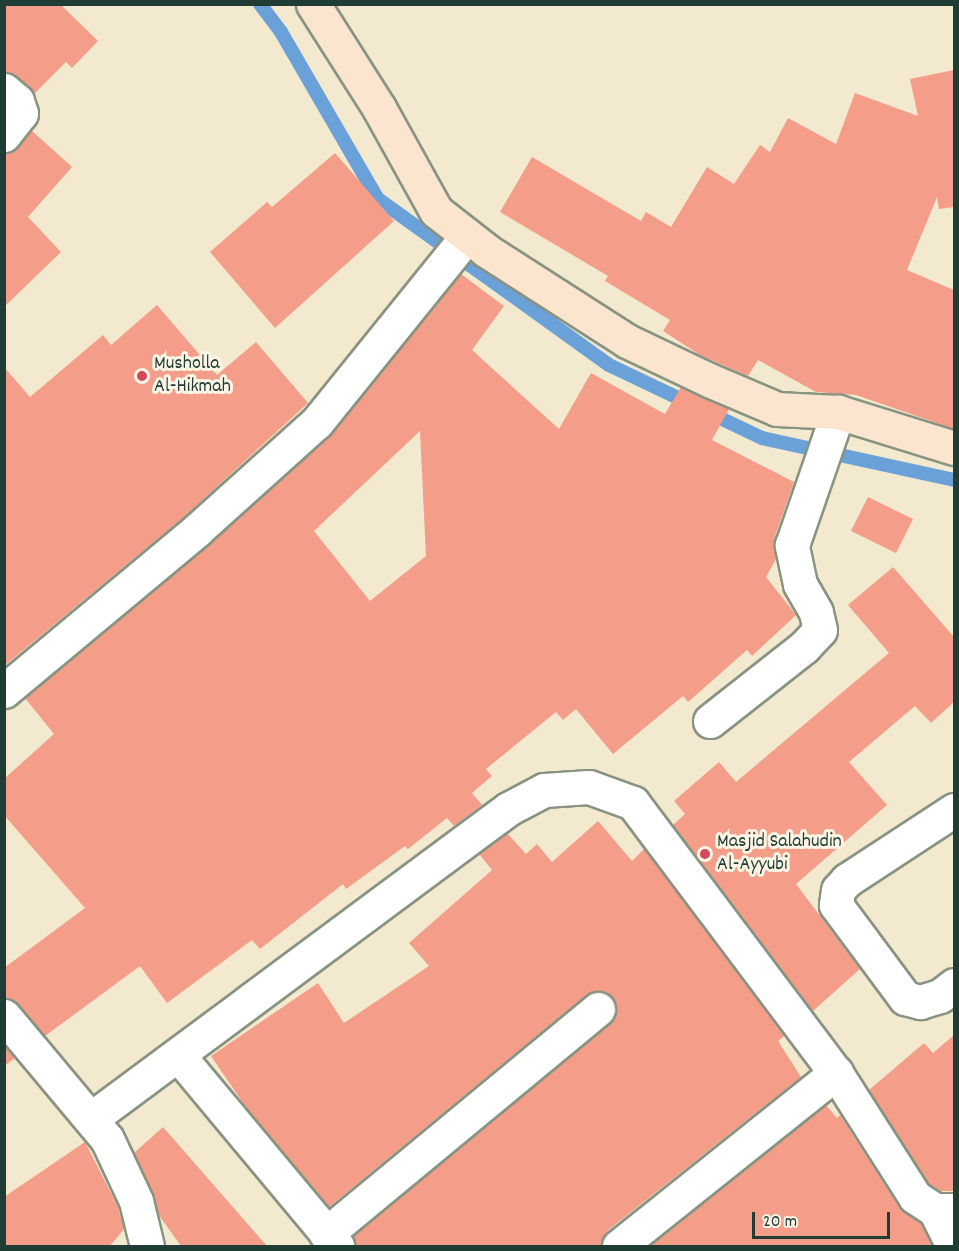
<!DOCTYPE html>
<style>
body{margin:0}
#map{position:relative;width:959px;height:1251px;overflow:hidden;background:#f2e9cf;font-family:Dekko,sans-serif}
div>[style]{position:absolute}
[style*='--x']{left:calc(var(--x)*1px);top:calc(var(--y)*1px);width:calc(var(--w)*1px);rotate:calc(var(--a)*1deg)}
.stream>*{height:14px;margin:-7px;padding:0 7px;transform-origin:7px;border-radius:7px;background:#6aa1d8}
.building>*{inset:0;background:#f49d88}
.roads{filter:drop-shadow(2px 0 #889382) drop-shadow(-2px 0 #889382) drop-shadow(0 2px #889382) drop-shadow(0 -2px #889382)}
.street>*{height:33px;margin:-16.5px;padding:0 16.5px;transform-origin:16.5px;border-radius:16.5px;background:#fff}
.secondary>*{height:33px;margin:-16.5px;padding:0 16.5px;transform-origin:16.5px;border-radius:16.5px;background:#fce5cf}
.dots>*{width:16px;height:16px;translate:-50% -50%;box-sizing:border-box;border:3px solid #fcf5e5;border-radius:50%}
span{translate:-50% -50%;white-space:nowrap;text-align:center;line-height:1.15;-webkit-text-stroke:6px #fcf5e5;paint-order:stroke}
.poi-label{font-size:20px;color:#1f3d34}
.left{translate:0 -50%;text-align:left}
.frame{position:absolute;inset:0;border:6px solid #1f3d34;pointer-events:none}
.scale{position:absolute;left:752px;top:1212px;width:138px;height:27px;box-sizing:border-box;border:3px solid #1f3d34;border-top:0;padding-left:8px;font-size:18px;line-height:21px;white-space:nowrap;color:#1f3d34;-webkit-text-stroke:4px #fcf5e5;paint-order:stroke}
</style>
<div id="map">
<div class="stream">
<i style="--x:260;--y:4;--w:35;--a:53"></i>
<i style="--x:281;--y:32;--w:193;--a:59.9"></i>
<i style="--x:378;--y:199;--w:284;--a:35.7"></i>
<i style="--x:609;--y:365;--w:170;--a:25.5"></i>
<i style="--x:762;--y:438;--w:197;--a:12.3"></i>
</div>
<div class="building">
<i style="clip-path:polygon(4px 4px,60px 4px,98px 41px,72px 68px,66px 62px,34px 94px,16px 76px,4px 72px)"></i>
<i style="clip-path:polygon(954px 70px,954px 207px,939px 209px,937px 197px,907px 270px,954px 290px,954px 429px,856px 395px,816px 392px,758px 360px,748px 376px,700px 355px,663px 331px,670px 320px,605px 281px,608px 276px,500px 212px,532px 157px,641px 221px,646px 212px,671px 227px,707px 167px,734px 184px,760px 145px,770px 152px,788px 118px,836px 144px,855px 93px,918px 116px,910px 79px)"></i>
<i style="clip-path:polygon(31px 130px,72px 167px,28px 217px,61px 252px,4px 307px,4px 153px,18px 147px)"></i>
<i style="clip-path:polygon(335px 153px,394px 221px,275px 328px,210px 252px,267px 202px,272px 207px)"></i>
<i style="clip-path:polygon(evenodd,461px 274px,504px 306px,472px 350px,559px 429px,591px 373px,665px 414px,681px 387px,729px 409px,712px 440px,794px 482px,774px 539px,776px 559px,766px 577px,796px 615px,752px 656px,747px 650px,688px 702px,683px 696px,613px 754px,576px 709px,563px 720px,556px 712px,486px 769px,492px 776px,472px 793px,482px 805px,454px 826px,447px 818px,408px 849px,405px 846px,346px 889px,343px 884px,260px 949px,252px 940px,167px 1003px,140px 966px,45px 1036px,18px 1004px,4px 998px,4px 968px,85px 908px,4px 815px,4px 779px,54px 734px,25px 698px,209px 544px,330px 436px,461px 274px,420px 431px,426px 556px,370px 601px,314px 531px,420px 431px)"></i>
<i style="clip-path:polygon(157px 305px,217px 375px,256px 342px,308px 403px,185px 516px,4px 666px,4px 367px,30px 397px,103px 335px,111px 345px)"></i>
<i style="clip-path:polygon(868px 497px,913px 519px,896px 553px,851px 531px)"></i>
<i style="clip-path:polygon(893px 567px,954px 637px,954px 702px,931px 723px,915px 706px,849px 762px,887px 805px,796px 884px,860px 969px,813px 1011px,673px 825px,685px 814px,674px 801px,719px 762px,736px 782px,889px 653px,848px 605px)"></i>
<i style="clip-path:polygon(598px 821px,632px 861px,644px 849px,784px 1036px,778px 1041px,801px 1077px,607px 1231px,601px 1246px,355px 1246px,353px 1236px,610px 1023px,616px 1015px,613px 998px,604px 991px,586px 995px,329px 1207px,245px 1106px,211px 1056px,318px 983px,344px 1023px,429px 966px,409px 943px,492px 870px,479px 854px,507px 833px,526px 854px,537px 844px,552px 862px)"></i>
<i style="clip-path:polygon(954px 1035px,954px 1191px,941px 1191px,929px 1184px,869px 1090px,924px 1043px,933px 1053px)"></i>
<i style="clip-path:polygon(4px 1046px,15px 1058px,4px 1066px)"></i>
<i style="clip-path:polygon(826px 1105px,837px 1118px,840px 1115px,899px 1207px,921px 1223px,932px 1246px,648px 1246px)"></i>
<i style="clip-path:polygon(163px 1127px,267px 1246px,181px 1246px,158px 1214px,134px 1153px)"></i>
<i style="clip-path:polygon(85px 1142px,118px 1207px,124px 1229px,110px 1246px,4px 1246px,4px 1197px)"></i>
</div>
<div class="roads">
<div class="street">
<i style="--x:4;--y:90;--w:17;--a:40"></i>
<i style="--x:17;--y:101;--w:13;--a:72"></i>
<i style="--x:21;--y:113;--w:28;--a:128"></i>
<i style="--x:4;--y:691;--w:251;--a:-39.8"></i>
<i style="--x:197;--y:530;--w:161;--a:-42"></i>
<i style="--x:317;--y:422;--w:239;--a:-51.1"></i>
<i style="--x:710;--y:721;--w:120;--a:-38.2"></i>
<i style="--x:804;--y:647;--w:23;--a:-47"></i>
<i style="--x:820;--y:630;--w:18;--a:-103"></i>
<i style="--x:816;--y:612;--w:32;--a:-120"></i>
<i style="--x:800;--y:584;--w:40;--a:-102"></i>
<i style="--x:792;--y:545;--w:141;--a:-70.9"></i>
<i style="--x:954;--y:810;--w:128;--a:146.8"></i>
<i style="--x:847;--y:880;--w:13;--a:132"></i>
<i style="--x:838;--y:890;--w:15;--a:98"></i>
<i style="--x:836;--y:905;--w:116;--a:53.4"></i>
<i style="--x:905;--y:998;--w:16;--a:15"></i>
<i style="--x:920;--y:1002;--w:21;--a:-17"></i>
<i style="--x:940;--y:996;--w:18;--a:-38"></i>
<i style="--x:4;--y:1016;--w:160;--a:50.1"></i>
<i style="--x:107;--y:1139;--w:68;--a:64.9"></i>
<i style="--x:136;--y:1201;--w:46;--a:76.3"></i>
<i style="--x:178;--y:1055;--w:249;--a:50.2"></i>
<i style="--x:92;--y:1118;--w:518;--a:-36.6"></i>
<i style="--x:508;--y:809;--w:41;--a:-27.8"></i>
<i style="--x:544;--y:790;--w:45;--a:-3.8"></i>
<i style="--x:589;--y:787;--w:47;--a:20"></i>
<i style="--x:633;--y:803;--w:338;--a:53.1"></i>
<i style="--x:836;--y:1073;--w:147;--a:57.5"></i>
<i style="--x:915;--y:1197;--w:24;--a:33"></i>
<i style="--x:935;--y:1210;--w:19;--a:0"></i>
<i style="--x:935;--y:1210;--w:40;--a:63.4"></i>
<i style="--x:326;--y:1234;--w:353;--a:-39.6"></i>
<i style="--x:619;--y:1246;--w:278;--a:-38.6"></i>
</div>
<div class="secondary">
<i style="--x:313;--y:4;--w:123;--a:57.6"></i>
<i style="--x:379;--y:108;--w:118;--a:61"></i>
<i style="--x:436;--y:211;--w:65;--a:38.1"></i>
<i style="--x:487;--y:251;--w:166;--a:32.7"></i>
<i style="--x:627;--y:341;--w:91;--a:25.4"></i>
<i style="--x:709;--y:380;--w:74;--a:23.1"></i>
<i style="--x:777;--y:409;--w:61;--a:2.8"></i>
<i style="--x:838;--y:412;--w:121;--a:17.2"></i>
</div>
</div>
<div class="dots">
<i style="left:142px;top:376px;background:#d1495b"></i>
<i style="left:705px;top:854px;background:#d1495b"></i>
</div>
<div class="poi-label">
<span class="left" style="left:154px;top:376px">Musholla<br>Al-Hikmah</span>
<span class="left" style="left:717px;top:854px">Masjid Salahudin<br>Al-Ayyubi</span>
</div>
<div class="frame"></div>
<div class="scale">20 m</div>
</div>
